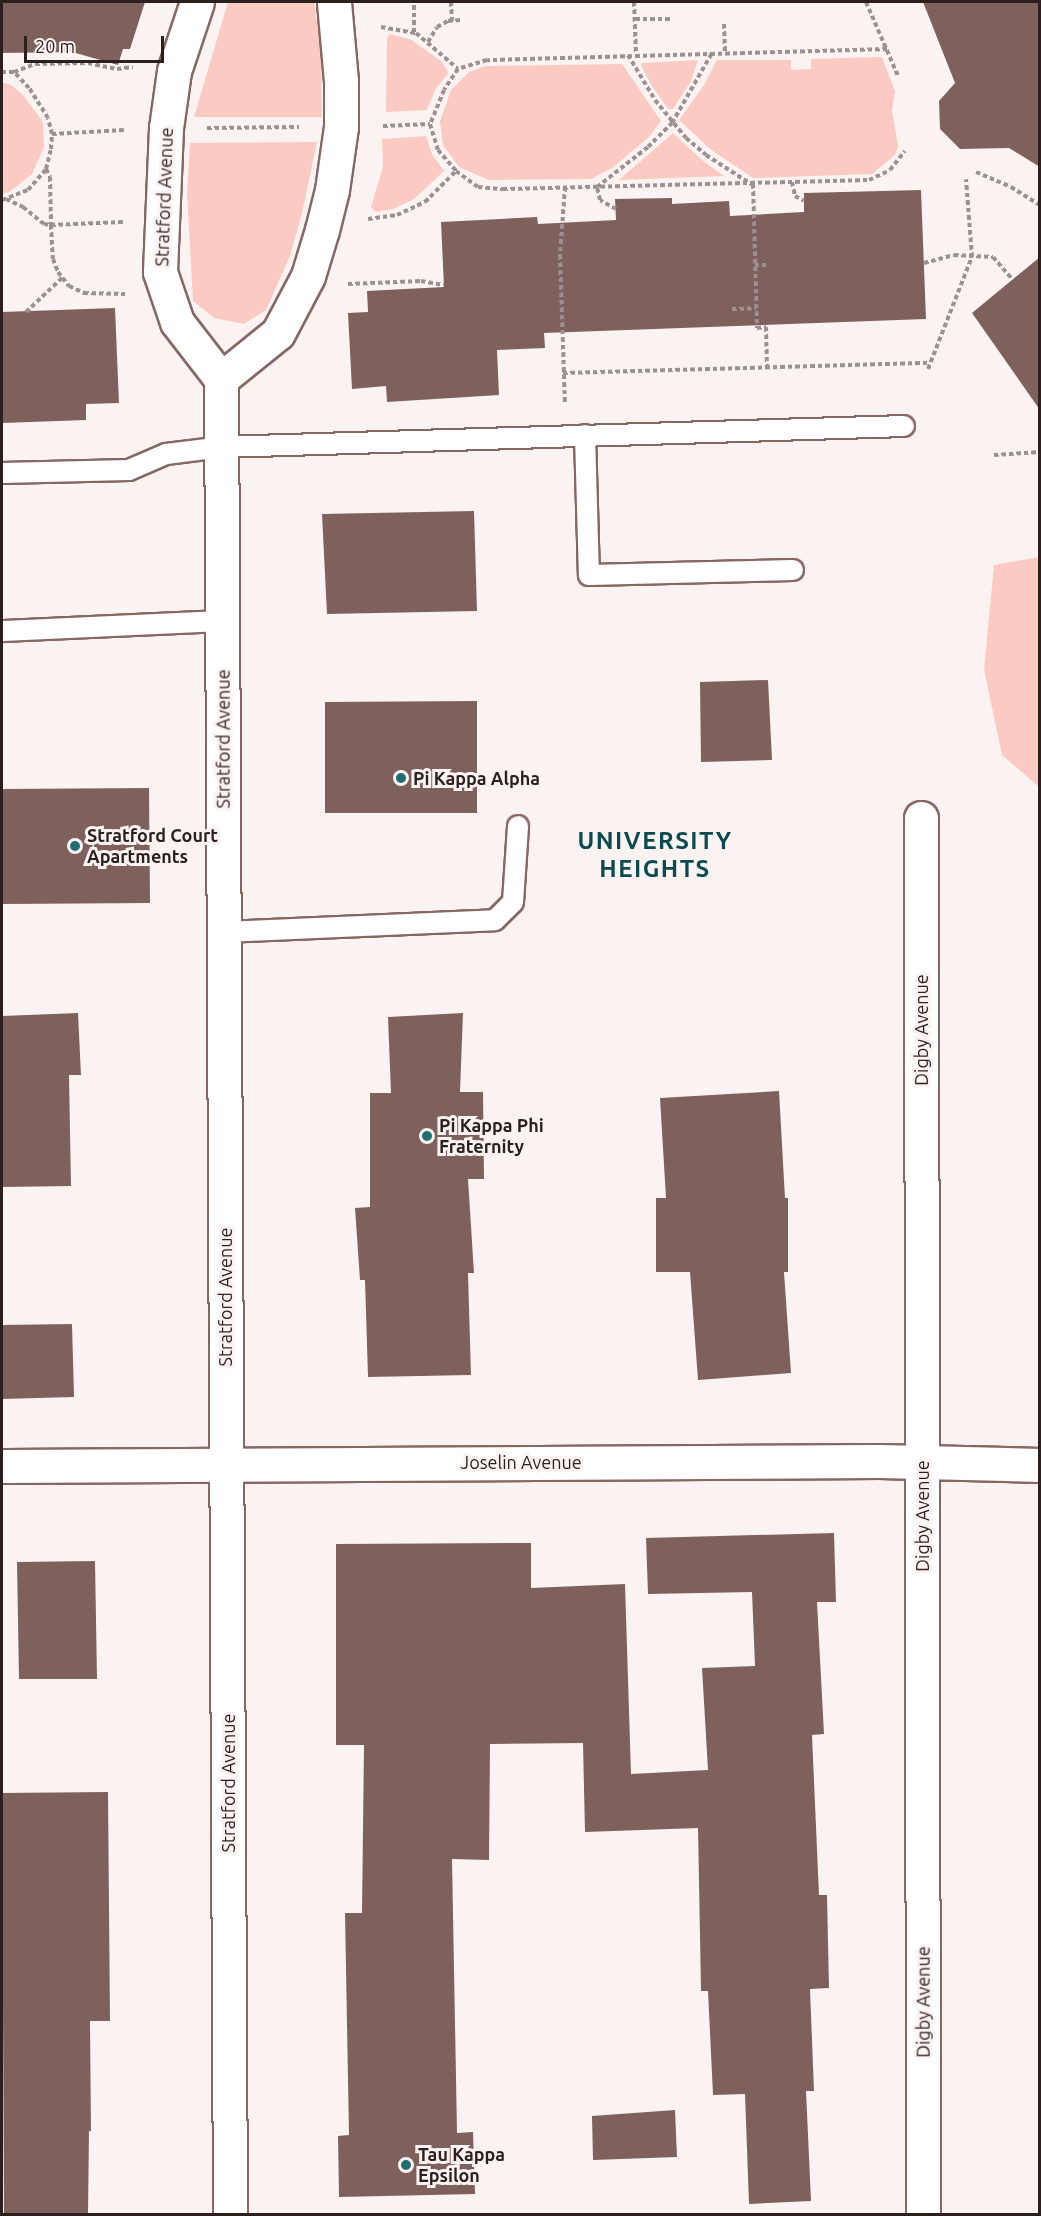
<!DOCTYPE html>
<style>
body{margin:0}
#map{position:relative;width:1041px;height:2216px;overflow:hidden;background:#fbf3f2;font-family:Ubuntu,sans-serif}
div>[style]{position:absolute}
[style*='--x']{left:calc(var(--x)*1px);top:calc(var(--y)*1px);width:calc(var(--w)*1px);rotate:calc(var(--a)*1deg)}
.green>*{inset:0;background:#fbcac2}
.building>*{inset:0;background:#7e615c}
.path>*{height:4px;margin-top:-2px;transform-origin:0;background:repeating-linear-gradient(90deg,#9c9190 0 4.5px,transparent 0 7.5px)}
.roads{filter:drop-shadow(2px 0 #866863) drop-shadow(-2px 0 #866863) drop-shadow(0 2px #866863) drop-shadow(0 -2px #866863)}
.lane>*{height:20px;margin:-10px;padding:0 10px;transform-origin:10px;border-radius:10px;background:#fff}
.street>*{height:33px;margin:-16.5px;padding:0 16.5px;transform-origin:16.5px;border-radius:16.5px;background:#fff}
.dots>*{width:16px;height:16px;translate:-50% -50%;box-sizing:border-box;border:3px solid #fbf3f2;border-radius:50%}
span{translate:-50% -50%;white-space:nowrap;text-align:center;line-height:1.15;-webkit-text-stroke:6px #fbf3f2;paint-order:stroke}
.street-label{font-size:18px;color:#2c1f1d}
.poi-label{font-size:18px;color:#2c1f1d;font-weight:700}
.left{translate:0 -50%;text-align:left}
.district-label{font-size:24px;color:#0b4b4f;font-weight:700;letter-spacing:1.5px}
.frame{position:absolute;inset:0;border:3px solid #2c1f1d;pointer-events:none}
.scale{position:absolute;left:24px;top:36px;width:140px;height:27px;box-sizing:border-box;border:3px solid #2c1f1d;border-top:0;padding-left:8px;font-size:18px;line-height:21px;white-space:nowrap;color:#2c1f1d;-webkit-text-stroke:4px #fbf3f2;paint-order:stroke}
</style>
<div id="map">
<div class="green">
<i style="clip-path:polygon(228px 2px,314px 2px,321px 48px,322px 117px,194px 117px)"></i>
<i style="clip-path:polygon(389px 34px,410px 39px,441px 61px,447px 70px,448px 74px,436px 88px,427px 110px,386px 112px,387px 39px)"></i>
<i style="clip-path:polygon(882px 57px,895px 91px,892px 110px,898px 146px,895px 155px,872px 174px,753px 178px,710px 149px,679px 120px,704px 85px,717px 60px,791px 60px,791px 70px,811px 69px,811px 59px)"></i>
<i style="clip-path:polygon(698px 60px,691px 81px,673px 109px,668px 109px,652px 86px,641px 66px,642px 63px)"></i>
<i style="clip-path:polygon(622px 64px,661px 121px,649px 137px,612px 168px,591px 179px,489px 180px,459px 167px,443px 145px,440px 121px,451px 90px,469px 72px,485px 66px)"></i>
<i style="clip-path:polygon(2px 82px,11px 85px,23px 95px,41px 119px,43px 124px,44px 147px,32px 174px,9px 192px,2px 194px)"></i>
<i style="clip-path:polygon(673px 133px,703px 161px,724px 176px,619px 180px)"></i>
<i style="clip-path:polygon(426px 136px,432px 154px,444px 171px,414px 199px,393px 209px,376px 212px,371px 207px,383px 167px,382px 139px)"></i>
<i style="clip-path:polygon(317px 142px,302px 213px,290px 256px,266px 310px,244px 324px,214px 318px,193px 301px,187px 194px,190px 143px)"></i>
<i style="clip-path:polygon(1039px 557px,1040px 557px,1039px 787px,1002px 755px,984px 670px,994px 565px)"></i>
</div>
<div class="building">
<i style="clip-path:polygon(2px 2px,145px 2px,130px 49px,123px 49px,118px 65px,72px 52px,2px 53px)"></i>
<i style="clip-path:polygon(923px 2px,1040px 2px,1040px 167px,1009px 148px,960px 149px,940px 129px,939px 101px,955px 83px)"></i>
<i style="clip-path:polygon(921px 190px,926px 319px,544px 333px,545px 348px,497px 350px,499px 395px,387px 402px,386px 386px,352px 389px,348px 313px,368px 312px,367px 291px,444px 287px,441px 222px,537px 217px,538px 224px,616px 220px,615px 199px,672px 198px,672px 204px,729px 201px,730px 216px,804px 212px,804px 193px)"></i>
<i style="clip-path:polygon(1040px 257px,1040px 410px,972px 313px)"></i>
<i style="clip-path:polygon(115px 308px,119px 403px,86px 404px,86px 420px,2px 423px,2px 312px)"></i>
<i style="clip-path:polygon(474px 511px,477px 611px,327px 614px,322px 514px)"></i>
<i style="clip-path:polygon(768px 680px,772px 760px,701px 762px,700px 682px)"></i>
<i style="clip-path:polygon(477px 701px,477px 813px,325px 813px,325px 702px)"></i>
<i style="clip-path:polygon(149px 788px,150px 903px,2px 904px,2px 789px)"></i>
<i style="clip-path:polygon(78px 1013px,81px 1075px,69px 1075px,71px 1186px,2px 1187px,2px 1016px)"></i>
<i style="clip-path:polygon(463px 1013px,460px 1092px,483px 1092px,484px 1179px,468px 1179px,474px 1273px,468px 1273px,471px 1375px,368px 1377px,365px 1280px,360px 1280px,355px 1208px,370px 1207px,370px 1093px,391px 1093px,388px 1017px)"></i>
<i style="clip-path:polygon(779px 1091px,785px 1198px,788px 1198px,788px 1272px,784px 1272px,791px 1373px,698px 1380px,690px 1272px,656px 1272px,656px 1198px,666px 1198px,660px 1098px)"></i>
<i style="clip-path:polygon(72px 1324px,74px 1397px,2px 1399px,2px 1325px)"></i>
<i style="clip-path:polygon(834px 1533px,836px 1602px,817px 1602px,824px 1734px,812px 1735px,819px 1895px,827px 1895px,829px 1988px,810px 1989px,814px 2091px,806px 2091px,811px 2201px,749px 2204px,745px 2094px,713px 2095px,708px 1991px,701px 1991px,698px 1828px,585px 1832px,583px 1743px,490px 1744px,489px 1860px,452px 1859px,457px 2133px,473px 2132px,475px 2194px,339px 2197px,338px 2136px,349px 2135px,345px 1913px,362px 1913px,364px 1745px,336px 1745px,336px 1544px,531px 1543px,531px 1588px,625px 1584px,631px 1774px,708px 1770px,702px 1668px,755px 1666px,752px 1592px,648px 1594px,646px 1538px)"></i>
<i style="clip-path:polygon(95px 1561px,97px 1679px,19px 1679px,17px 1562px)"></i>
<i style="clip-path:polygon(108px 1792px,110px 2021px,90px 2021px,91px 2131px,89px 2131px,88px 2214px,4px 2214px,2px 1793px)"></i>
<i style="clip-path:polygon(675px 2110px,677px 2157px,593px 2160px,592px 2116px)"></i>
</div>
<div class="path">
<i style="--x:451;--y:2;--w:19;--a:87"></i>
<i style="--x:634;--y:2;--w:53;--a:87.8"></i>
<i style="--x:866;--y:2;--w:81;--a:66.6"></i>
<i style="--x:635;--y:19;--w:38;--a:0"></i>
<i style="--x:724;--y:24;--w:29;--a:88"></i>
<i style="--x:381;--y:27;--w:36;--a:10"></i>
<i style="--x:416;--y:33;--w:55;--a:40.6"></i>
<i style="--x:414;--y:32;--w:30;--a:-90"></i>
<i style="--x:428;--y:42;--w:17;--a:-59"></i>
<i style="--x:437;--y:27;--w:13;--a:-29"></i>
<i style="--x:448;--y:21;--w:13;--a:-4"></i>
<i style="--x:887;--y:49;--w:400;--a:178.4"></i>
<i style="--x:487;--y:60;--w:30;--a:163"></i>
<i style="--x:458;--y:69;--w:25;--a:124"></i>
<i style="--x:444;--y:90;--w:37;--a:112"></i>
<i style="--x:430;--y:124;--w:27;--a:73"></i>
<i style="--x:438;--y:150;--w:28;--a:49"></i>
<i style="--x:456;--y:171;--w:27;--a:36"></i>
<i style="--x:478;--y:187;--w:25;--a:5"></i>
<i style="--x:503;--y:189;--w:366;--a:-1.4"></i>
<i style="--x:869;--y:180;--w:23;--a:-25"></i>
<i style="--x:890;--y:170;--w:24;--a:-52"></i>
<i style="--x:628;--y:55;--w:52;--a:59"></i>
<i style="--x:655;--y:100;--w:49;--a:50.8"></i>
<i style="--x:686;--y:138;--w:26;--a:40"></i>
<i style="--x:706;--y:155;--w:54;--a:32.8"></i>
<i style="--x:2;--y:72;--w:12;--a:0"></i>
<i style="--x:14;--y:72;--w:22;--a:-21"></i>
<i style="--x:35;--y:64;--w:53;--a:-1.1"></i>
<i style="--x:88;--y:63;--w:30;--a:12"></i>
<i style="--x:117;--y:69;--w:16;--a:-7"></i>
<i style="--x:383;--y:126;--w:47;--a:-2.4"></i>
<i style="--x:207;--y:128;--w:92;--a:-0.6"></i>
<i style="--x:52;--y:134;--w:72;--a:-3.2"></i>
<i style="--x:46;--y:169;--w:9;--a:63"></i>
<i style="--x:50;--y:177;--w:48;--a:88.8"></i>
<i style="--x:51;--y:225;--w:72;--a:-2.4"></i>
<i style="--x:976;--y:172;--w:38;--a:23"></i>
<i style="--x:1011;--y:187;--w:34;--a:32"></i>
<i style="--x:792;--y:182;--w:14;--a:78"></i>
<i style="--x:795;--y:196;--w:10;--a:29"></i>
<i style="--x:753;--y:184;--w:144;--a:88.4"></i>
<i style="--x:757;--y:328;--w:9;--a:-6"></i>
<i style="--x:766;--y:327;--w:40;--a:88.6"></i>
<i style="--x:565;--y:187;--w:68;--a:94.2"></i>
<i style="--x:560;--y:255;--w:147;--a:88.1"></i>
<i style="--x:6;--y:199;--w:19;--a:25"></i>
<i style="--x:23;--y:207;--w:27;--a:39"></i>
<i style="--x:44;--y:224;--w:7;--a:8"></i>
<i style="--x:51;--y:225;--w:34;--a:87"></i>
<i style="--x:53;--y:259;--w:14;--a:69"></i>
<i style="--x:58;--y:272;--w:18;--a:52"></i>
<i style="--x:69;--y:286;--w:17;--a:25"></i>
<i style="--x:84;--y:293;--w:41;--a:1.4"></i>
<i style="--x:2;--y:200;--w:28;--a:-21"></i>
<i style="--x:28;--y:190;--w:28;--a:-49"></i>
<i style="--x:46;--y:169;--w:21;--a:-76"></i>
<i style="--x:51;--y:149;--w:15;--a:-86"></i>
<i style="--x:52;--y:134;--w:16;--a:-104"></i>
<i style="--x:48;--y:118;--w:36;--a:-122"></i>
<i style="--x:29;--y:88;--w:22;--a:-133"></i>
<i style="--x:616;--y:209;--w:18;--a:-151"></i>
<i style="--x:600;--y:200;--w:13;--a:-103"></i>
<i style="--x:597;--y:187;--w:65;--a:-38.1"></i>
<i style="--x:648;--y:147;--w:34;--a:-45"></i>
<i style="--x:672;--y:123;--w:81;--a:-60.3"></i>
<i style="--x:368;--y:219;--w:29;--a:-8"></i>
<i style="--x:397;--y:215;--w:31;--a:-25"></i>
<i style="--x:425;--y:202;--w:44;--a:-45"></i>
<i style="--x:924;--y:263;--w:31;--a:-15"></i>
<i style="--x:954;--y:255;--w:39;--a:3"></i>
<i style="--x:993;--y:257;--w:30;--a:49"></i>
<i style="--x:755;--y:265;--w:11;--a:0"></i>
<i style="--x:348;--y:284;--w:73;--a:-2.4"></i>
<i style="--x:421;--y:281;--w:23;--a:10"></i>
<i style="--x:732;--y:309;--w:24;--a:-2"></i>
<i style="--x:26;--y:312;--w:50;--a:-43.4"></i>
<i style="--x:928;--y:369;--w:120;--a:-68.6"></i>
<i style="--x:972;--y:257;--w:78;--a:-94.4"></i>
<i style="--x:563;--y:373;--w:367;--a:-1.6"></i>
<i style="--x:994;--y:455;--w:46;--a:-3.7"></i>
</div>
<div class="roads">
<div class="lane">
<i style="--x:585;--y:435;--w:140;--a:88.4"></i>
<i style="--x:589;--y:575;--w:204;--a:-1.4"></i>
<i style="--x:2;--y:473;--w:127;--a:-1.4"></i>
<i style="--x:129;--y:470;--w:40;--a:-23.4"></i>
<i style="--x:166;--y:454;--w:56;--a:-7.1"></i>
<i style="--x:222;--y:447;--w:682;--a:-1.76"></i>
<i style="--x:2;--y:631;--w:221;--a:-2.6"></i>
<i style="--x:224;--y:932;--w:271;--a:-2.5"></i>
<i style="--x:495;--y:920;--w:25;--a:-45"></i>
<i style="--x:513;--y:902;--w:76;--a:-86.2"></i>
</div>
<div class="street">
<i style="--x:197;--y:2;--w:73;--a:108.4"></i>
<i style="--x:174;--y:71;--w:58;--a:98"></i>
<i style="--x:166;--y:128;--w:144;--a:92.4"></i>
<i style="--x:160;--y:272;--w:53;--a:71.2"></i>
<i style="--x:177;--y:322;--w:72;--a:52.3"></i>
<i style="--x:221;--y:379;--w:1835;--a:89.72"></i>
<i style="--x:221;--y:379;--w:73;--a:-38.9"></i>
<i style="--x:278;--y:333;--w:64;--a:-62.2"></i>
<i style="--x:308;--y:276;--w:48;--a:-73.1"></i>
<i style="--x:322;--y:230;--w:41;--a:-76"></i>
<i style="--x:332;--y:190;--w:64;--a:-81.9"></i>
<i style="--x:341;--y:127;--w:46;--a:-90"></i>
<i style="--x:341;--y:81;--w:79;--a:-95.1"></i>
<i style="--x:921;--y:818;--w:1396;--a:89.92"></i>
<i style="--x:2;--y:1466;--w:877;--a:-0.33"></i>
<i style="--x:879;--y:1461;--w:161;--a:1.4"></i>
</div>
</div>
<div class="dots">
<i style="left:401px;top:778px;background:#226d72"></i>
<i style="left:75px;top:846px;background:#226d72"></i>
<i style="left:427px;top:1136px;background:#226d72"></i>
<i style="left:406px;top:2165px;background:#226d72"></i>
</div>
<div class="street-label">
<span style="left:164px;top:197px;rotate:-88deg">Stratford Avenue</span>
<span style="left:223px;top:739px;rotate:-90deg">Stratford Avenue</span>
<span style="left:921px;top:1030px;rotate:-90deg">Digby Avenue</span>
<span style="left:225px;top:1297px;rotate:-90deg">Stratford Avenue</span>
<span style="left:521px;top:1462px">Joselin Avenue</span>
<span style="left:922px;top:1516px;rotate:-90deg">Digby Avenue</span>
<span style="left:228px;top:1783px;rotate:-90deg">Stratford Avenue</span>
<span style="left:923px;top:2002px;rotate:-90deg">Digby Avenue</span>
</div>
<div class="poi-label">
<span class="left" style="left:413px;top:778px">Pi Kappa Alpha</span>
<span class="left" style="left:87px;top:846px">Stratford Court<br>Apartments</span>
<span class="left" style="left:439px;top:1136px">Pi Kappa Phi<br>Fraternity</span>
<span class="left" style="left:418px;top:2165px">Tau Kappa<br>Epsilon</span>
</div>
<div class="district-label">
<span style="left:655px;top:855px">UNIVERSITY<br>HEIGHTS</span>
</div>
<div class="frame"></div>
<div class="scale">20 m</div>
</div>
